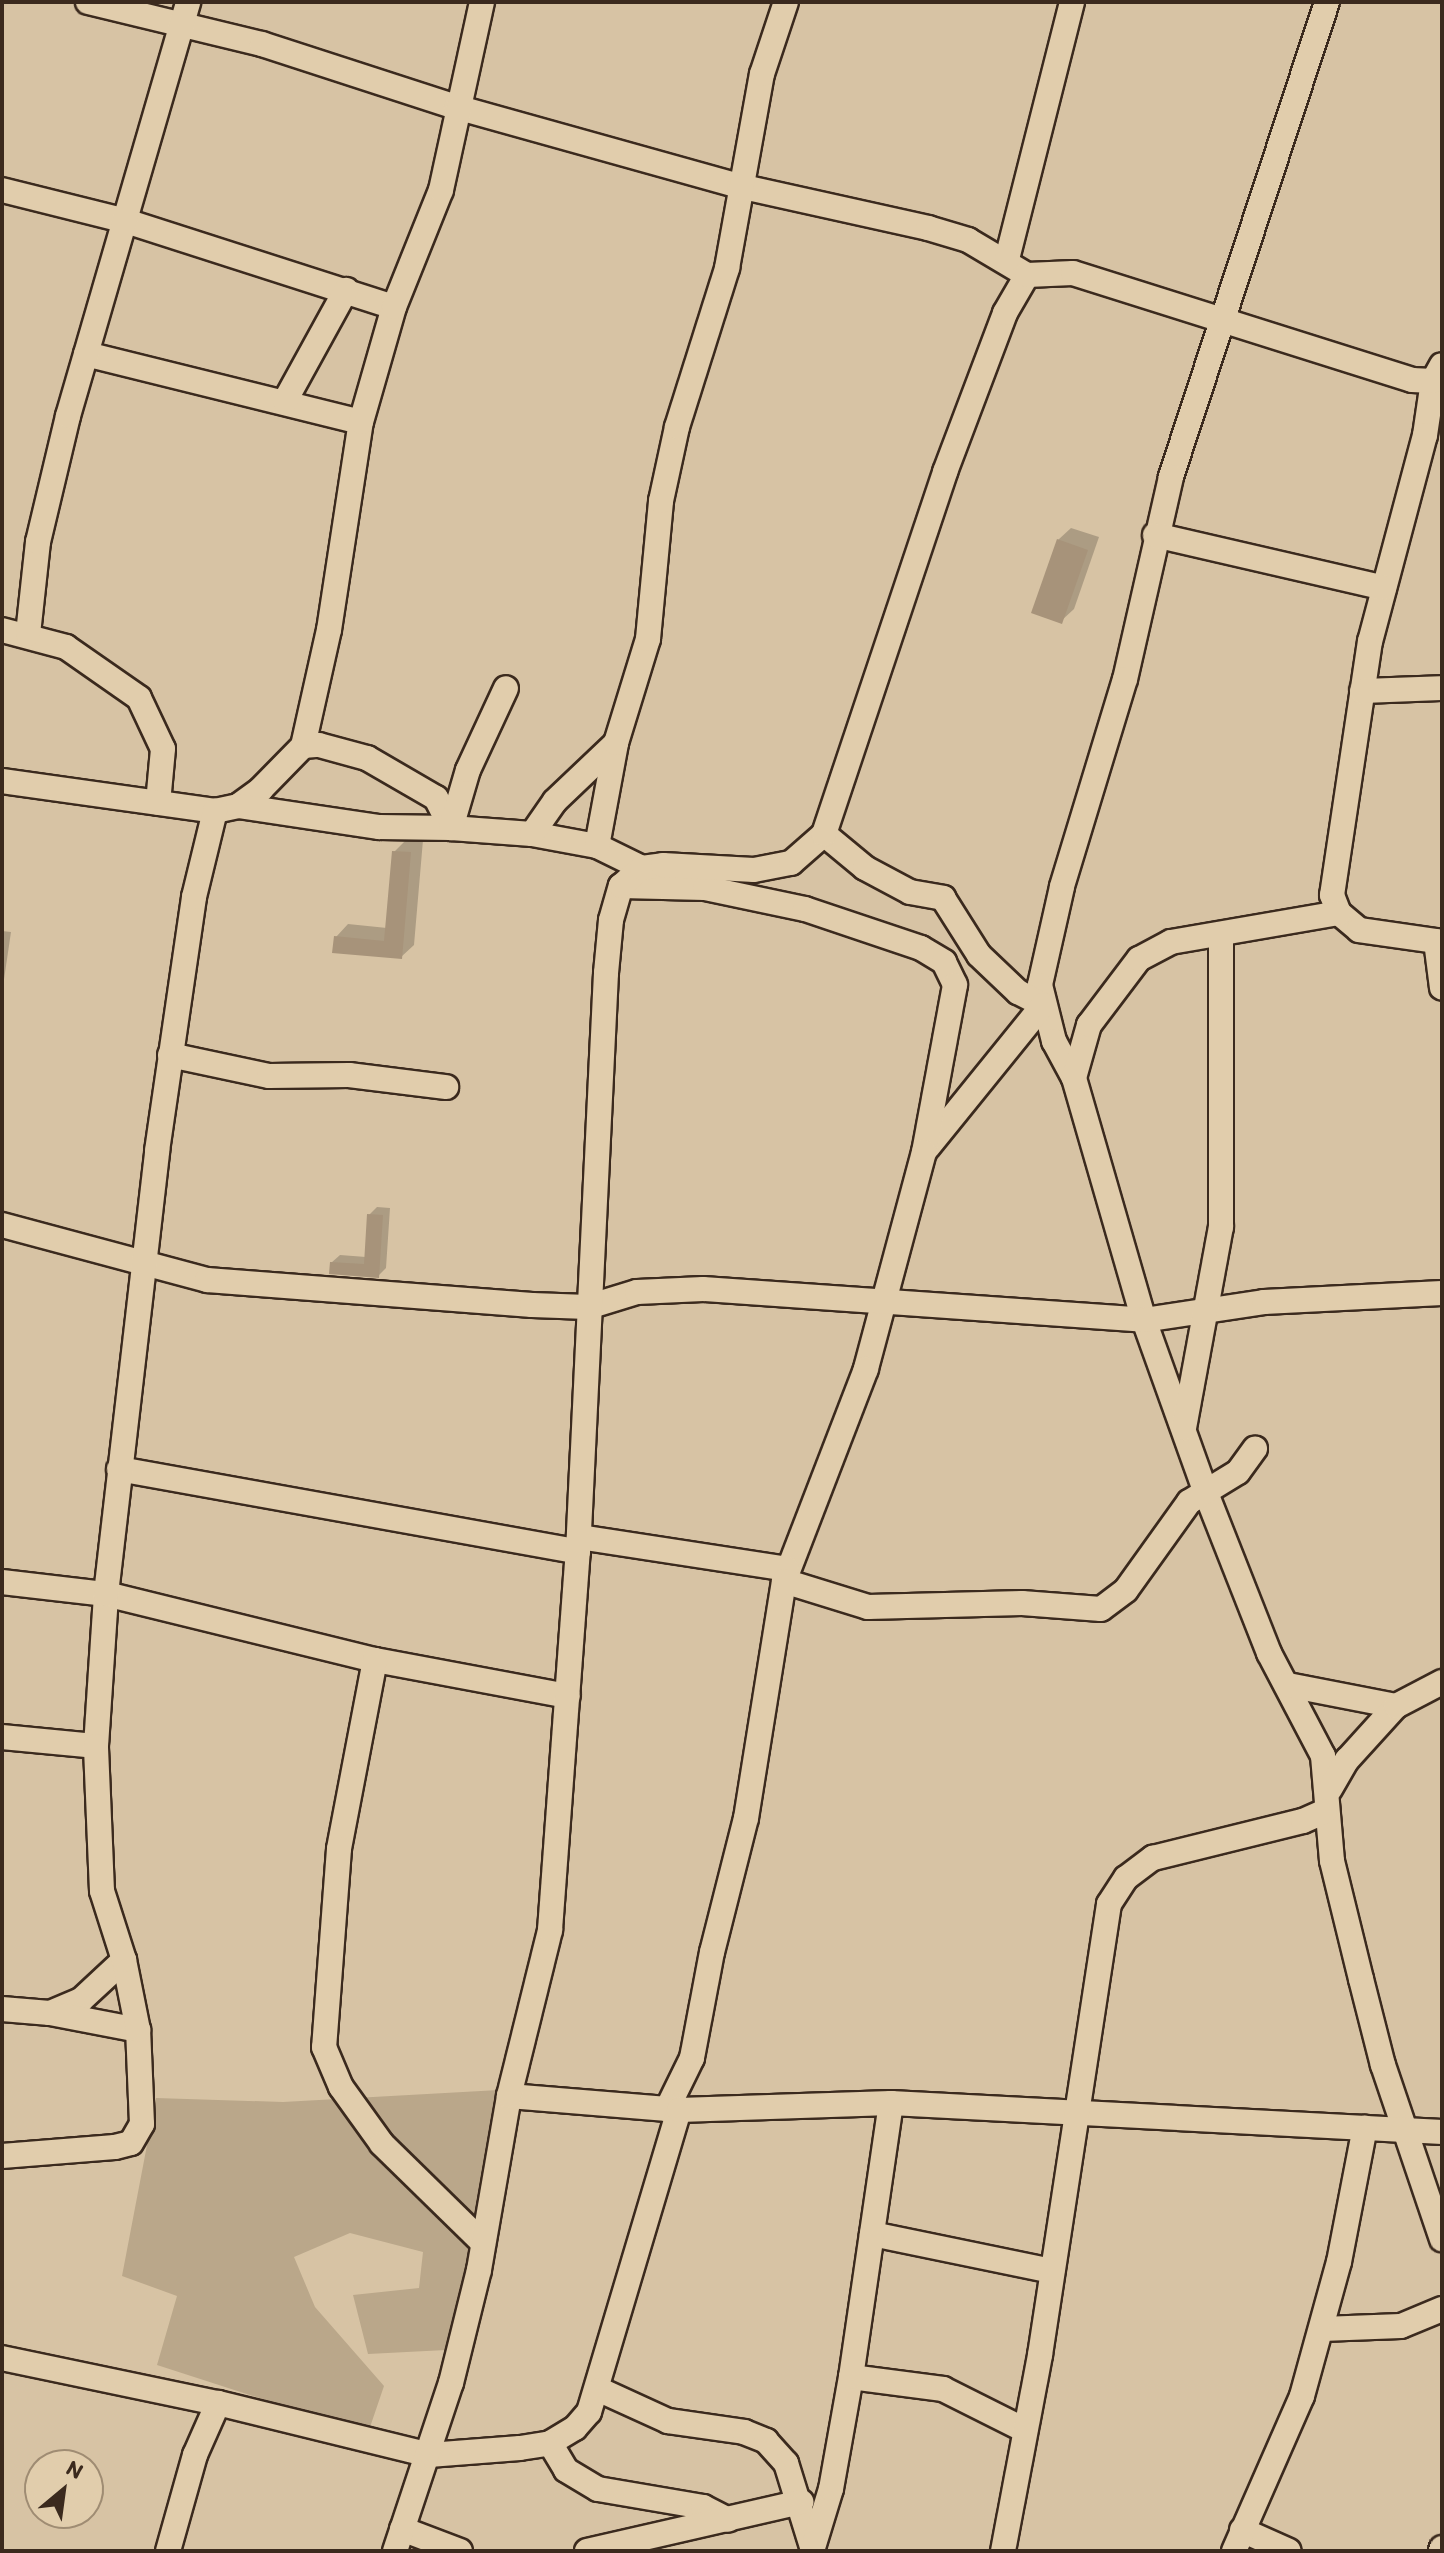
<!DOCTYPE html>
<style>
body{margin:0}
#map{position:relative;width:1444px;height:2553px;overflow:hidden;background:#d7c3a4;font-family:Itim,sans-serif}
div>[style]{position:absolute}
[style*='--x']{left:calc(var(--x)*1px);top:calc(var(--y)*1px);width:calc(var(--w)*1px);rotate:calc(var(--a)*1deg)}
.green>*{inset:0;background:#baa78a}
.shadow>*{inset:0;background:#0003}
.building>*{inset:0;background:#a7937a}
.roads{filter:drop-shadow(2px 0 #3b2a1e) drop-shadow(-2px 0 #3b2a1e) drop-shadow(0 2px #3b2a1e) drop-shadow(0 -2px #3b2a1e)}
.minor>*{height:24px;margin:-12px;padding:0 12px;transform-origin:12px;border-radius:12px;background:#e1cdac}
span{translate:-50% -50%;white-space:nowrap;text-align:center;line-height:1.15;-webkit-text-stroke:8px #e1cdac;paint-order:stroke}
.frame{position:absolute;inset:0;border:4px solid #3b2a1e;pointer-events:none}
.north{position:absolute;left:24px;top:2449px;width:80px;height:80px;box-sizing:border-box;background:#e1cdac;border:2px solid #9f8c73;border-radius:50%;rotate:29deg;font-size:22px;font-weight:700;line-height:32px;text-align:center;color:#3b2a1e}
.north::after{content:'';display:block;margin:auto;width:28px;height:36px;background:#3b2a1e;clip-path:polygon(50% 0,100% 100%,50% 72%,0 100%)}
</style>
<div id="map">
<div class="green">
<i style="clip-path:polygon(499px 2090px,465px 2349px,368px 2354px,353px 2295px,419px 2288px,423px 2252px,350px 2233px,294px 2257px,315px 2307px,384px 2386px,368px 2433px,157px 2365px,177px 2296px,122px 2276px,156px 2098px,283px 2102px)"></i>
</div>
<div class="shadow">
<i style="clip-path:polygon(1071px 528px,1099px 537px,1074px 609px,1061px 621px,1058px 540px)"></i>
<i style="clip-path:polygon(407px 839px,423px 840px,414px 945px,401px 957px,336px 937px,348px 924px,387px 928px,394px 852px)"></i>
<i style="clip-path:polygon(2px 931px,11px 932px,2px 993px)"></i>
<i style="clip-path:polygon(377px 1207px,390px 1208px,386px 1268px,378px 1276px,331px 1263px,340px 1255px,366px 1257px,369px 1215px)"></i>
</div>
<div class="building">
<i style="clip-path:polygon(1057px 539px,1088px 550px,1062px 624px,1031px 613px)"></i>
<i style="clip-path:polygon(392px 851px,411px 852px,402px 959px,332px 953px,334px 936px,384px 941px)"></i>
<i style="clip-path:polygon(367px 1214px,383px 1215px,379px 1278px,329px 1274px,330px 1262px,364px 1264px)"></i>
</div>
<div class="roads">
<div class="minor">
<i style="--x:88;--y:2;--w:179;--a:13.6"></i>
<i style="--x:262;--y:44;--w:204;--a:18"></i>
<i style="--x:456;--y:107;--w:294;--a:15.6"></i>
<i style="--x:739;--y:186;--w:194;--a:12.5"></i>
<i style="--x:928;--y:228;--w:42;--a:16.7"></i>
<i style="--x:968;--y:240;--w:69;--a:30.7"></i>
<i style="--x:1327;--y:2;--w:500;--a:108.2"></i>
<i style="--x:1171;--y:477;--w:207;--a:102.8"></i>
<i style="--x:1125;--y:679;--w:217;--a:106.9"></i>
<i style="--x:1062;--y:887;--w:100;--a:102.7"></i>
<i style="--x:1040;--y:985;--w:58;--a:76"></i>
<i style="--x:1054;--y:1041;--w:42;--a:61.6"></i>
<i style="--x:1074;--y:1078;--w:252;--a:73.9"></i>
<i style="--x:1144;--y:1320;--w:184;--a:70.3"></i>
<i style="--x:1206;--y:1493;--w:172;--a:68.5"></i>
<i style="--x:1269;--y:1653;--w:116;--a:62.3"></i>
<i style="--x:1323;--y:1756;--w:105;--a:85.1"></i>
<i style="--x:1332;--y:1861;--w:122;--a:76.2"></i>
<i style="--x:1361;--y:1979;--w:89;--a:75.7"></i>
<i style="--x:1383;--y:2065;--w:184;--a:71.3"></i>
<i style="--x:2;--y:190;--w:128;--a:14"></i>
<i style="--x:126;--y:221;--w:281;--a:17.8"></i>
<i style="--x:1007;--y:259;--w:265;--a:-75.8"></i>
<i style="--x:86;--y:354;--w:283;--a:13.9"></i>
<i style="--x:1433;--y:381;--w:55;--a:98.4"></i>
<i style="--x:1425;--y:435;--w:213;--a:104.9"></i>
<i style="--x:1370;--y:641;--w:257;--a:98.5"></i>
<i style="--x:1332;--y:895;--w:19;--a:69"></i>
<i style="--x:1339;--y:913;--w:26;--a:40"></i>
<i style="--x:1359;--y:930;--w:84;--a:8.2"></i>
<i style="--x:285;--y:401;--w:127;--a:-61.2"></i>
<i style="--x:1155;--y:535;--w:235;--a:13"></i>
<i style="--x:2;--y:630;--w:66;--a:14.9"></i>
<i style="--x:66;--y:647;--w:89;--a:34.9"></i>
<i style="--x:139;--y:698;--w:56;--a:64.8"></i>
<i style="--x:163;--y:749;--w:54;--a:95.3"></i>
<i style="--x:28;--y:634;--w:93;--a:-83.8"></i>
<i style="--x:38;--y:542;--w:130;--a:-76.6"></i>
<i style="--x:68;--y:416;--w:431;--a:-73.8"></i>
<i style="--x:1362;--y:691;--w:80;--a:-2.1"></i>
<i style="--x:303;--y:746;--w:119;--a:-77.4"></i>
<i style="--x:329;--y:630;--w:210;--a:-81.3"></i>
<i style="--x:361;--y:422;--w:120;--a:-74"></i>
<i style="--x:394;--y:307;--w:126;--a:-68.1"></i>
<i style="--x:441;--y:190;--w:192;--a:-77.7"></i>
<i style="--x:2;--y:781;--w:215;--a:8"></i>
<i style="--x:215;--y:811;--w:24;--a:-12"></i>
<i style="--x:238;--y:806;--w:29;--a:-36"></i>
<i style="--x:261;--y:789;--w:60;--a:-45.7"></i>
<i style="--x:303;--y:746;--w:16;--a:-4"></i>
<i style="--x:319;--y:745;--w:50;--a:15.2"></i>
<i style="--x:367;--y:758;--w:80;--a:30.1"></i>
<i style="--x:436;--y:798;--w:34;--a:63"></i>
<i style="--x:451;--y:828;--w:81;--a:4.2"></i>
<i style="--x:532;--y:834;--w:66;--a:10.5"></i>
<i style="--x:238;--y:806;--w:143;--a:8.5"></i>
<i style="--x:379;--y:827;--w:72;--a:0.8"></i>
<i style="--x:451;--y:828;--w:60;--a:-73.7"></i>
<i style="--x:468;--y:770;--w:90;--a:-65.1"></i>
<i style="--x:532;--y:834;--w:40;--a:-55.1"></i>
<i style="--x:555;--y:801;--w:84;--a:-43.6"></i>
<i style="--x:824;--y:834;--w:53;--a:39.7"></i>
<i style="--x:865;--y:868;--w:51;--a:28.1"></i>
<i style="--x:910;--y:892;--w:34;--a:10"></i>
<i style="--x:943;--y:898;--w:67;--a:57.7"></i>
<i style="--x:979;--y:955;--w:54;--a:43.5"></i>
<i style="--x:1018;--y:992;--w:28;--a:27"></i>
<i style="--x:1043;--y:1005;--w:183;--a:129"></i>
<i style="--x:642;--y:868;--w:50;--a:-153.9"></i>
<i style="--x:597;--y:846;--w:105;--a:-79.5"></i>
<i style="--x:616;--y:743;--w:109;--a:-72.9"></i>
<i style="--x:648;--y:639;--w:139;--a:-84.6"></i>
<i style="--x:661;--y:501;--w:76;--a:-77.8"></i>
<i style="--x:677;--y:427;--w:167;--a:-72.5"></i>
<i style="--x:727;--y:268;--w:197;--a:-79.8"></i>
<i style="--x:762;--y:74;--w:76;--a:-71.6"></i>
<i style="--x:621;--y:886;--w:84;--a:1.4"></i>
<i style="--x:705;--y:888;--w:102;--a:11.9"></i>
<i style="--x:805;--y:909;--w:122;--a:18.6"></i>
<i style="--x:921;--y:948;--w:27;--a:31"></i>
<i style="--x:944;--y:962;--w:25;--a:64"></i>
<i style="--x:955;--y:985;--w:170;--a:100.5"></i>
<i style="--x:924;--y:1152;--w:225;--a:105"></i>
<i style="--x:866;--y:1369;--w:227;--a:111.1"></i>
<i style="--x:784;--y:1581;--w:240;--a:99.1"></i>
<i style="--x:746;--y:1818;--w:138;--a:104.2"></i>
<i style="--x:712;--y:1952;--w:108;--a:100.7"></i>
<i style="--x:692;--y:2058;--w:57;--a:116.1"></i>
<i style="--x:1436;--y:941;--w:47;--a:82.7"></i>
<i style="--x:170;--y:1055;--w:101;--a:12"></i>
<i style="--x:269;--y:1076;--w:80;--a:-0.7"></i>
<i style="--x:349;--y:1075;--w:98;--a:7.1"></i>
<i style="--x:1074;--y:1078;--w:55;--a:-74.2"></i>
<i style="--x:1089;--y:1025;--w:83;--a:-52.9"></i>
<i style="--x:1139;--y:959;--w:36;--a:-28"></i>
<i style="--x:1171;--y:942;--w:170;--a:-9.8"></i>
<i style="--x:2;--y:1225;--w:212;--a:15"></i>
<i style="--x:207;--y:1280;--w:326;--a:4.4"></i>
<i style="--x:532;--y:1305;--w:56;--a:2"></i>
<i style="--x:588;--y:1307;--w:51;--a:-17"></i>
<i style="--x:637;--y:1292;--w:66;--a:-2.6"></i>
<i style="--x:703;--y:1289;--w:442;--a:4"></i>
<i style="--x:1144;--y:1320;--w:121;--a:-8.5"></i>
<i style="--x:1264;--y:1302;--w:178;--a:-2.9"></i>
<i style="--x:1184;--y:1428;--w:204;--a:-79.6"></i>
<i style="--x:1221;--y:1227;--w:292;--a:-90"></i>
<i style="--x:119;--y:1469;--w:466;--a:10.2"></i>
<i style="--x:579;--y:1537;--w:210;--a:8.7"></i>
<i style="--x:784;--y:1581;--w:88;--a:17.2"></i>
<i style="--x:868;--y:1607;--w:154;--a:-1.5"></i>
<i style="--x:1022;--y:1603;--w:79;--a:4.3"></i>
<i style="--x:1101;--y:1609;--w:31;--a:-37"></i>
<i style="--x:1126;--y:1590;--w:108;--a:-54.4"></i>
<i style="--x:1189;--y:1502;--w:57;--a:-31.5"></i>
<i style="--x:1238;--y:1472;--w:29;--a:-54"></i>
<i style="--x:2;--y:1582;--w:105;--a:6.6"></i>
<i style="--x:106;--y:1594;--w:277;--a:13.8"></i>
<i style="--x:375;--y:1660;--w:196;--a:10.6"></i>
<i style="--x:375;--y:1660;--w:192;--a:100.8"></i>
<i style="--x:339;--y:1849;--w:199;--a:94.3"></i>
<i style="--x:324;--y:2047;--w:43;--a:67"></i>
<i style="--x:341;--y:2087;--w:70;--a:54.3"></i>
<i style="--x:382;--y:2144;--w:141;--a:44.4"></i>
<i style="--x:1288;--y:1685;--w:110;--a:11"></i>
<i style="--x:2;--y:1737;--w:94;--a:5.5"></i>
<i style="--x:96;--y:1746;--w:152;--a:-86.2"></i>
<i style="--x:106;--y:1594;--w:446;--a:-83.4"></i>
<i style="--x:157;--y:1151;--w:257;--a:-81.7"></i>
<i style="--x:194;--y:897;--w:89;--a:-76.3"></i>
<i style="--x:1330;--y:1789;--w:34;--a:-60"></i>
<i style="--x:1347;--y:1760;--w:73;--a:-47.8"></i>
<i style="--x:1396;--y:1706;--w:52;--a:-27.6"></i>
<i style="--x:2;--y:2009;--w:48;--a:4.8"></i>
<i style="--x:50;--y:2013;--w:34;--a:-23"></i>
<i style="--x:81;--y:2000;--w:59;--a:-42.9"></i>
<i style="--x:50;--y:2013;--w:90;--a:10.9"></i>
<i style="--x:509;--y:2096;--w:171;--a:4.7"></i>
<i style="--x:2;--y:2156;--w:113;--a:-4.6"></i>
<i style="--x:115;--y:2147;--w:16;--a:-14"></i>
<i style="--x:131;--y:2143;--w:22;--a:-60"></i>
<i style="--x:142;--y:2124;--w:94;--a:-92.4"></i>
<i style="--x:138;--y:2030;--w:71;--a:-101.3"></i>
<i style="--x:124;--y:1960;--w:72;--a:-107.7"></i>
<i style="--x:102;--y:1891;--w:145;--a:-92.4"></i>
<i style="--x:872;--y:2234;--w:184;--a:11.6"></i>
<i style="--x:1322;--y:2329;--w:79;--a:-2.2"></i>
<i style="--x:1401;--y:2326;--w:44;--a:-22.5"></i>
<i style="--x:2;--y:2358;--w:221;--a:11.8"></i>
<i style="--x:218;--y:2403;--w:217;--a:13.8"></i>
<i style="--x:429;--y:2455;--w:91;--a:-4.4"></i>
<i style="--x:520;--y:2448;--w:30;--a:-9"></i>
<i style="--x:550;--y:2443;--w:29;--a:-31"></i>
<i style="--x:575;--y:2428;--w:21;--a:-49"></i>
<i style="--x:589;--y:2412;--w:315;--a:-73.4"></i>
<i style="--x:679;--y:2110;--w:212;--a:-1.9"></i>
<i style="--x:891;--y:2103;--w:552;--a:3.01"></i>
<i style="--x:851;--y:2377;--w:93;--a:7.4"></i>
<i style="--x:943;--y:2389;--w:92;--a:26.6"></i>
<i style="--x:600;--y:2390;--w:75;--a:24.5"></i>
<i style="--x:668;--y:2421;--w:77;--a:8.2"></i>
<i style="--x:744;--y:2432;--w:24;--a:22"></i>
<i style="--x:766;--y:2441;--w:30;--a:48"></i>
<i style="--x:786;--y:2463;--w:88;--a:72.8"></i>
<i style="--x:550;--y:2443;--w:31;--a:59"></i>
<i style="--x:566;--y:2470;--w:37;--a:31"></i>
<i style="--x:598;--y:2489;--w:107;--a:9.7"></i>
<i style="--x:703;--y:2507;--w:28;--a:27"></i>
<i style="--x:402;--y:2529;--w:62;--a:20.8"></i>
<i style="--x:1242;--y:2530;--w:51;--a:24.1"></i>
<i style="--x:168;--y:2551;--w:100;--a:-74.3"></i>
<i style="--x:195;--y:2455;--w:57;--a:-66.1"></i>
<i style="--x:395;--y:2551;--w:177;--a:-71.6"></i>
<i style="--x:451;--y:2383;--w:116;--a:-76.1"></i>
<i style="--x:479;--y:2270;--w:177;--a:-80.2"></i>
<i style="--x:509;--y:2096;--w:171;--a:-76.1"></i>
<i style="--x:550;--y:1930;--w:379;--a:-85.8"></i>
<i style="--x:578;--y:1552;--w:580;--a:-87.23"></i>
<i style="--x:606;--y:973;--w:53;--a:-84.6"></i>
<i style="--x:611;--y:920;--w:35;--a:-74"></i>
<i style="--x:621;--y:886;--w:28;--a:-41"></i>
<i style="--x:642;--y:868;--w:21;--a:-8"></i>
<i style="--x:663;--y:865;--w:91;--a:3.1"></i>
<i style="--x:754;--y:870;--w:38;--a:-11"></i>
<i style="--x:791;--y:863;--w:44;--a:-41.3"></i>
<i style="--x:824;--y:834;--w:382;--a:-71.5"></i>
<i style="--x:945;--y:472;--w:170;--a:-69.3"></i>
<i style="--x:1005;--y:313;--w:44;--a:-59.9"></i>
<i style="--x:1027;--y:275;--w:46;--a:-2.5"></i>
<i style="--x:1073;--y:273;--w:355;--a:17.5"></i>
<i style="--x:1412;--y:380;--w:21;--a:3"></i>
<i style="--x:1433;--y:381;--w:18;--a:-61"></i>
<i style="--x:587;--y:2551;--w:220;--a:-12.9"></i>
<i style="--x:812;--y:2551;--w:65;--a:-73"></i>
<i style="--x:831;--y:2489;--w:114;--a:-79.9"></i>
<i style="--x:851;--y:2377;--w:277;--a:-81.7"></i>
<i style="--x:1003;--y:2551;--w:199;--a:-79.3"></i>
<i style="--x:1040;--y:2355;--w:456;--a:-81.3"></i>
<i style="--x:1109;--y:1904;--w:31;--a:-57"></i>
<i style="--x:1126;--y:1878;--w:34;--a:-37"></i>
<i style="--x:1153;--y:1858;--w:154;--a:-13.9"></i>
<i style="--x:1303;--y:1821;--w:24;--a:-24"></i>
<i style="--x:1234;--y:2551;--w:169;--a:-66.3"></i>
<i style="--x:1302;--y:2396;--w:139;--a:-74.6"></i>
<i style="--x:1339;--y:2262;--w:137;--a:-79.1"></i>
<i style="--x:1441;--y:2551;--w:3;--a:-72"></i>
</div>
</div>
<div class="frame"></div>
<div class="north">N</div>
</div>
